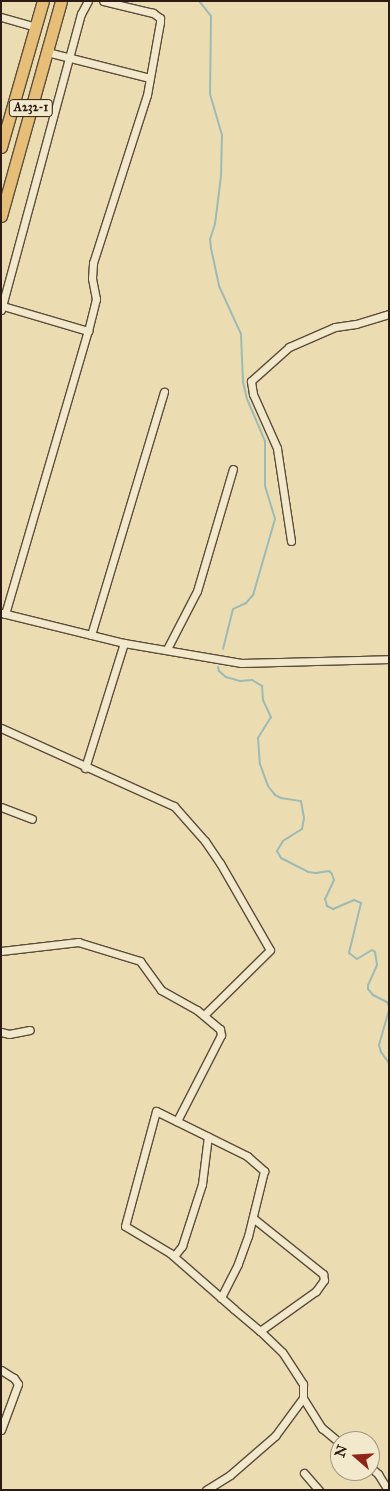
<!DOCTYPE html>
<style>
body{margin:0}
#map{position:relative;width:390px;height:1491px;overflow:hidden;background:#ebddb1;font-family:"IM FELL Great Primer",serif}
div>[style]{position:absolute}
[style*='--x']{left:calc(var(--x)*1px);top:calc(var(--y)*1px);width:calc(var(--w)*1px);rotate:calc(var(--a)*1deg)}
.stream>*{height:2px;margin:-1px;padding:0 1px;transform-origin:1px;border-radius:1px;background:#9cbab6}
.roads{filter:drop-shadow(1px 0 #5b4c3b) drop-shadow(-1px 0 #5b4c3b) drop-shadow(0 1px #5b4c3b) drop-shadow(0 -1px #5b4c3b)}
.minor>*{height:7px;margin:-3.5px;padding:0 3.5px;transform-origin:3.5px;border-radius:3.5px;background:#f2e9cc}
.trunk>*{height:11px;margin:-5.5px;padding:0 5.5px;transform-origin:5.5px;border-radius:5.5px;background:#e6be78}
span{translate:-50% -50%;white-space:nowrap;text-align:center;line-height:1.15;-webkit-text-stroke:5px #f2e9cc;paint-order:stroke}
.shield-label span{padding:1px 4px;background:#f2e9cc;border:1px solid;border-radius:4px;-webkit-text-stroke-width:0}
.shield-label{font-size:12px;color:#2b1b14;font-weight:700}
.frame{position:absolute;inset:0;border:2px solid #2b1b14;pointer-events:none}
.north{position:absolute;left:330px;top:1431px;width:50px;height:50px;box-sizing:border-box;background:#f2e9cc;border:1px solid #a29782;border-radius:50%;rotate:289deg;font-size:14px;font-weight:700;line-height:20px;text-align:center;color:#2b1b14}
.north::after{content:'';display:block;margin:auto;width:18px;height:22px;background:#8f2418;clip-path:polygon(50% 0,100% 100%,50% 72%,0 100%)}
</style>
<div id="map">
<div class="stream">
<i style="--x:199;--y:1;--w:19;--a:51"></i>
<i style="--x:211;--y:16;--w:78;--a:90.7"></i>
<i style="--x:210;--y:94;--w:43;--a:73.7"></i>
<i style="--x:222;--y:135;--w:41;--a:91.4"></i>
<i style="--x:221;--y:176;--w:48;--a:97.1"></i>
<i style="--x:215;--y:224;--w:16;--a:108"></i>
<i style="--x:210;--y:239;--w:9;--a:84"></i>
<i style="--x:211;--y:248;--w:39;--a:78"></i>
<i style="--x:219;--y:286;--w:53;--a:65.4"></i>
<i style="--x:241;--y:334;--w:48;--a:87.6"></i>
<i style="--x:243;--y:382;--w:17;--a:77"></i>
<i style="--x:247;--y:399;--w:46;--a:66.8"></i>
<i style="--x:265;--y:441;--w:45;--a:90"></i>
<i style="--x:265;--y:486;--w:34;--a:73"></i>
<i style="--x:275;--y:519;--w:79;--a:106.1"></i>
<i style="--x:253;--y:595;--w:11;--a:131"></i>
<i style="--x:246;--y:603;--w:14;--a:155"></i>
<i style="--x:233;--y:609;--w:41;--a:104"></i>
<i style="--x:218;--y:667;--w:4;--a:76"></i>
<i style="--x:219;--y:671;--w:9;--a:41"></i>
<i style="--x:226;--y:677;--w:15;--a:16"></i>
<i style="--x:240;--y:681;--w:12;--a:-5"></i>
<i style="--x:252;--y:680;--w:12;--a:31"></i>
<i style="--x:262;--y:686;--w:14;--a:86"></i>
<i style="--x:263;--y:700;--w:19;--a:65"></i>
<i style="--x:271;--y:717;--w:25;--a:122"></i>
<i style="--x:258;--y:738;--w:26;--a:86"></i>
<i style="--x:260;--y:764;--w:23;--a:70"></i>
<i style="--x:268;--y:786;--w:11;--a:52"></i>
<i style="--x:275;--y:795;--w:7;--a:27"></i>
<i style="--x:281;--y:798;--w:20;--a:9"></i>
<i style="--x:301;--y:801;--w:17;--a:80"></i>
<i style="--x:304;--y:818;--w:11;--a:100"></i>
<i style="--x:302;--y:829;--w:22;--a:148"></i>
<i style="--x:283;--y:841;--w:12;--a:121"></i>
<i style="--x:277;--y:851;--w:8;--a:60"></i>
<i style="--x:281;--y:858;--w:30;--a:27"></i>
<i style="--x:308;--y:872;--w:8;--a:7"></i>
<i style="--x:316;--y:873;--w:13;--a:-9"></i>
<i style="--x:329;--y:871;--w:4;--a:45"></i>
<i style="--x:332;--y:874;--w:6;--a:72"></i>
<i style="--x:334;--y:880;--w:21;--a:115"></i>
<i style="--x:325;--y:899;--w:7;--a:74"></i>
<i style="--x:327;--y:906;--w:7;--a:27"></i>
<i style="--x:333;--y:909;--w:23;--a:-23"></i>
<i style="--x:354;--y:900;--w:8;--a:23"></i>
<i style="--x:361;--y:903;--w:51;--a:103.5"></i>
<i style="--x:349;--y:953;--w:10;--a:37"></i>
<i style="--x:357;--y:959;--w:17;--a:-31"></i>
<i style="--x:372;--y:950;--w:4;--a:34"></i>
<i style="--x:375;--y:952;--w:13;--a:81"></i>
<i style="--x:377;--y:965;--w:22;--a:114"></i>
<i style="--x:368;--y:985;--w:4;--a:90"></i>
<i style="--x:368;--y:989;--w:8;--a:50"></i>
<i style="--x:373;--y:995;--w:16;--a:27"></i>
<i style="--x:387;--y:1002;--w:4;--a:63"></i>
<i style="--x:389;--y:1010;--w:36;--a:106"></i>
<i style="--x:379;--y:1045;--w:7;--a:74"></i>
<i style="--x:381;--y:1052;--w:14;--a:54"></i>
</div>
<div class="roads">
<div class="minor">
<i style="--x:1;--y:17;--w:36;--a:16"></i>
<i style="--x:47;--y:52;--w:106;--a:14.2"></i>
<i style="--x:3;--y:306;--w:89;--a:16.4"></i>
<i style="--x:1;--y:310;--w:307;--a:-74.9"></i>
<i style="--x:81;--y:14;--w:15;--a:-62"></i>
<i style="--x:291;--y:541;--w:94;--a:-98.6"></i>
<i style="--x:277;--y:448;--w:59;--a:-114"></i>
<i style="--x:253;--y:394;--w:13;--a:-99"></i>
<i style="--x:251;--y:381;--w:51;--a:-41.8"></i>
<i style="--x:289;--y:347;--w:50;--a:-23.5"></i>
<i style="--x:335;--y:327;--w:21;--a:-8"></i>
<i style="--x:356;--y:324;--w:34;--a:-17"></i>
<i style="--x:2;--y:613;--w:126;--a:13.8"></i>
<i style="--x:124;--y:643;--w:119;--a:9.7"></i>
<i style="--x:241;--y:663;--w:148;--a:-1.5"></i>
<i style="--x:5;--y:614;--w:295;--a:-73.7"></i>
<i style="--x:88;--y:331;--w:33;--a:-76"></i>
<i style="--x:96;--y:299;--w:21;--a:-101"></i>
<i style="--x:92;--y:278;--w:15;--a:-86"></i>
<i style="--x:93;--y:263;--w:176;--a:-72.2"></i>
<i style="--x:147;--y:95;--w:74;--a:-79.9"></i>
<i style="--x:160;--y:22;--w:4;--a:-90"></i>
<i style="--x:160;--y:18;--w:9;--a:-144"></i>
<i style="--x:153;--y:13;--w:51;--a:-166.5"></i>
<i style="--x:91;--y:635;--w:254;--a:-73.3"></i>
<i style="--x:167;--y:649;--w:65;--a:-62.7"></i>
<i style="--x:197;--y:591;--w:127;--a:-73.6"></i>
<i style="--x:1;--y:728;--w:190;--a:24.3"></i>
<i style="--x:174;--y:806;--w:47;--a:48.5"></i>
<i style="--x:205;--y:841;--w:27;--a:56"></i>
<i style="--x:220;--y:863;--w:100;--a:60.1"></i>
<i style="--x:270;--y:950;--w:93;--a:135.4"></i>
<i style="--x:85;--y:768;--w:131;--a:-72.7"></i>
<i style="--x:1;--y:807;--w:33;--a:21"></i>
<i style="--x:1;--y:951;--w:78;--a:-6.7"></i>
<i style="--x:78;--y:942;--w:65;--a:17"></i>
<i style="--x:140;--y:961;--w:36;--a:54"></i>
<i style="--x:161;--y:990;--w:41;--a:29.1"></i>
<i style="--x:197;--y:1010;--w:30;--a:40"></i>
<i style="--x:220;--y:1029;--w:6;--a:81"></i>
<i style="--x:221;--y:1035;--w:97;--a:117.1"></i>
<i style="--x:1;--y:1032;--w:8;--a:14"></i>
<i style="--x:9;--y:1034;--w:21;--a:-11"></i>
<i style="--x:253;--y:1218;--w:90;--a:38.7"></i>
<i style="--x:323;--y:1274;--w:6;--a:81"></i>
<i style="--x:324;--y:1280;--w:14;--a:126"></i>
<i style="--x:316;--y:1291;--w:69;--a:144.5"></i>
<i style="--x:174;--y:1256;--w:13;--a:-51"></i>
<i style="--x:182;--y:1246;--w:65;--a:-72.1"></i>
<i style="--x:202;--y:1184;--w:48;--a:-82.9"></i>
<i style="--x:1;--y:1370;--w:15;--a:32"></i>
<i style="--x:14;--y:1378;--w:7;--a:56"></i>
<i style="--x:18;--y:1384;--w:49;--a:110.3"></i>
<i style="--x:303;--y:1398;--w:36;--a:58"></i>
<i style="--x:322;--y:1428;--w:23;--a:40"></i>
<i style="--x:370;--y:1467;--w:11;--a:41"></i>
<i style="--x:378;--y:1474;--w:19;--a:58"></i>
<i style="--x:304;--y:1473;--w:23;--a:49"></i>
<i style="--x:206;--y:1490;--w:28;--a:-32"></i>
<i style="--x:230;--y:1475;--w:60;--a:-40.9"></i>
<i style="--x:275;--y:1436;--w:47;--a:-53.6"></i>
<i style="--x:303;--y:1398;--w:14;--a:-90"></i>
<i style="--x:303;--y:1384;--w:38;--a:-123"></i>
<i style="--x:282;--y:1352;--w:30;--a:-136"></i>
<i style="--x:260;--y:1331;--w:34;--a:-140"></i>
<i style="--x:234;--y:1309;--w:85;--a:-138.8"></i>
<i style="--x:170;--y:1253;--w:52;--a:-149"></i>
<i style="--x:125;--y:1226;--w:119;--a:-74.9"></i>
<i style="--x:156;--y:1111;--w:102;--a:26.3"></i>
<i style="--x:247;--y:1156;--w:23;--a:41"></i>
<i style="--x:264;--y:1171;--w:67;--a:103.8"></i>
<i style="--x:248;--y:1236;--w:30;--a:110"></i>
<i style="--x:238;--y:1264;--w:38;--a:117"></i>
</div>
<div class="trunk">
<i style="--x:1;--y:147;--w:152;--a:-74"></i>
<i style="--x:1;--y:216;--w:223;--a:-74.4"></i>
</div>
</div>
<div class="shield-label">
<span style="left:31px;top:108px">A232-1</span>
</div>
<div class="frame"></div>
<div class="north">N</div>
</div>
